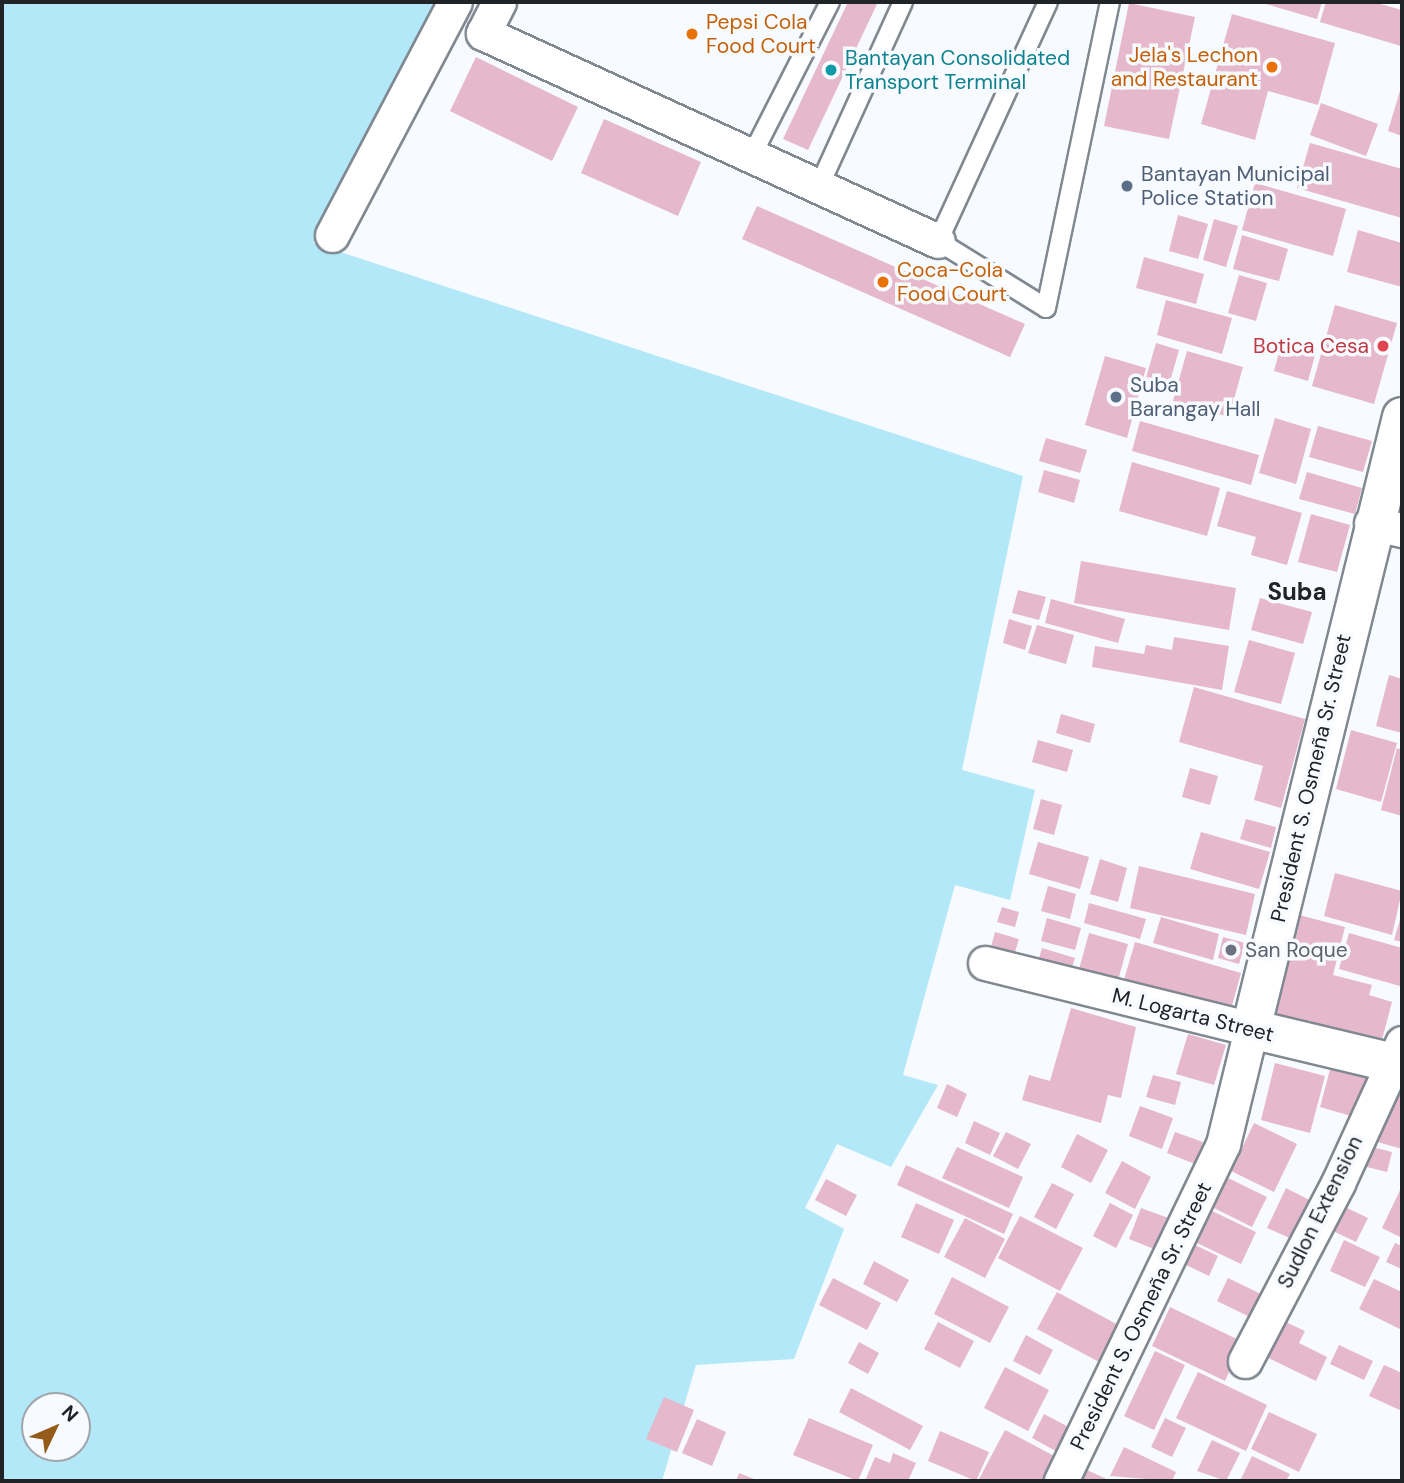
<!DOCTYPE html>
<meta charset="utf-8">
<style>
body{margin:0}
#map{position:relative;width:1404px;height:1483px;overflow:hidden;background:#f7faff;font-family:"DM Sans",sans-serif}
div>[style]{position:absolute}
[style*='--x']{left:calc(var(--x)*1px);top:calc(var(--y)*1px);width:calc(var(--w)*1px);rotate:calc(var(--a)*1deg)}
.water>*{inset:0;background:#b3e8f8}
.building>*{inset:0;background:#e5b8cc}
.roads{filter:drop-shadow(2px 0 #808891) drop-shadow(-2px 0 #808891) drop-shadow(0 2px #808891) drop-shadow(0 -2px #808891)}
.lane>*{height:18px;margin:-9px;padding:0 9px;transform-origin:9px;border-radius:9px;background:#fff}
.street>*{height:33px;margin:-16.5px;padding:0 16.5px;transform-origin:16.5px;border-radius:16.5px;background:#fff}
.secondary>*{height:38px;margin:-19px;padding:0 19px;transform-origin:19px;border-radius:19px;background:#fff}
.dots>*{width:19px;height:19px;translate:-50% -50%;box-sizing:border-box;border:4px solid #f7faff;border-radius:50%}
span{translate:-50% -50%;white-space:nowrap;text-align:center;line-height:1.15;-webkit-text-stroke:7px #f7faff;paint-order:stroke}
.food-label{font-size:21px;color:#c56008}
.left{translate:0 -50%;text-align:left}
.right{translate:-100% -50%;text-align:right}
.culture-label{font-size:21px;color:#0d838f}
.service-label{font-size:21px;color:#4e5e75}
.health-label{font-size:21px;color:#be3a42}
.street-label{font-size:21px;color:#202427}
.worship-label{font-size:21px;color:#5b616d}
.quarter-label{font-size:24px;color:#202427;font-weight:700}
.frame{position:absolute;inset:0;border:4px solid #202427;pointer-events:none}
.north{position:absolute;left:21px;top:1392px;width:70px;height:70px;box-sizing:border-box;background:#f7faff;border:2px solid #a1a4a9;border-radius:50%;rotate:46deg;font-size:19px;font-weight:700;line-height:28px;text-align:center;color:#202427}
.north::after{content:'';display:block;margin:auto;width:24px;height:32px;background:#955b18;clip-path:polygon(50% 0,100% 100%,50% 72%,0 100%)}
</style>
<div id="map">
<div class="water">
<i style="clip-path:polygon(evenodd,2px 2px,436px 2px,313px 243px,1023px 476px,962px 770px,1035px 790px,1010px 900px,955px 885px,903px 1075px,938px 1085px,891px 1167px,837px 1144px,805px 1208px,844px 1229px,794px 1359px,696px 1365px,662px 1481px,2px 1481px,2px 2px,35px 1406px,77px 1406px,77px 1448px,35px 1448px,35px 1406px)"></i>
</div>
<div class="building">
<i style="clip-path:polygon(848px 2px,878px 2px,808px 150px,783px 139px)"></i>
<i style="clip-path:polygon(1259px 2px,1322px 2px,1317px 19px)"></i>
<i style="clip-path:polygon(1326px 2px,1373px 2px,1402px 10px,1401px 46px,1320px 22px)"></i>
<i style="clip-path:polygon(1129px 3px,1195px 17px,1169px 139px,1104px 126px)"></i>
<i style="clip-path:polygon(1232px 14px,1335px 43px,1318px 105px,1268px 91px,1255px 140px,1201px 124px)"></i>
<i style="clip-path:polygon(476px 57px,578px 107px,552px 161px,450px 111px)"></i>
<i style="clip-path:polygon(1402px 84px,1402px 136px,1388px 131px)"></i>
<i style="clip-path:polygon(1321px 103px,1378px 124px,1366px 156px,1310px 135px)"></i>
<i style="clip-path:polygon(604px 119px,701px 162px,678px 216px,581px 173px)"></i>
<i style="clip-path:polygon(1310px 143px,1402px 169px,1402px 218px,1297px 188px)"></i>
<i style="clip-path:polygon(1255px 183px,1346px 209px,1333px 256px,1242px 230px)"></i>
<i style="clip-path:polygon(757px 206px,1025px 324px,1010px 357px,742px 239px)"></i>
<i style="clip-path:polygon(1178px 215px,1208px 224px,1198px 259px,1169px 251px)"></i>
<i style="clip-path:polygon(1214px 219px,1238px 226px,1226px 267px,1203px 260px)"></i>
<i style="clip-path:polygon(1358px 230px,1402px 243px,1402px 287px,1347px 272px)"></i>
<i style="clip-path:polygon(1242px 235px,1288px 249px,1279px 281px,1233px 269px)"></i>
<i style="clip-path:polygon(1144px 257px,1204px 274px,1196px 304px,1136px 288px)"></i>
<i style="clip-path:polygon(1239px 275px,1267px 283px,1256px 321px,1228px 313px)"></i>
<i style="clip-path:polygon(1166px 300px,1232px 318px,1222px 354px,1157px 335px)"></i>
<i style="clip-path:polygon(1335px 305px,1397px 323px,1374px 404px,1312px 386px)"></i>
<i style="clip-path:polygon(1283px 338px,1317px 348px,1308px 381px,1274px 371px)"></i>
<i style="clip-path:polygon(1156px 343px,1179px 350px,1167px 392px,1144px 385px)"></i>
<i style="clip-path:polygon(1187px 351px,1243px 367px,1229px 417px,1173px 401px)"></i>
<i style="clip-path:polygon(1105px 356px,1146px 368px,1127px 438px,1085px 425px)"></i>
<i style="clip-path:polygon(1275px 418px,1311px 429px,1296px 484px,1259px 473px)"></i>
<i style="clip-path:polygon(1140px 421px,1259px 455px,1251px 485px,1132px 451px)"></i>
<i style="clip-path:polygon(1318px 426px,1372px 441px,1363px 472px,1309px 457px)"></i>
<i style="clip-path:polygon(1046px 438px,1087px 450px,1080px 473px,1039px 461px)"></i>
<i style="clip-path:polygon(1132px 462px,1220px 488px,1207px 536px,1119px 511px)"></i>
<i style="clip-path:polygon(1044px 470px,1080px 480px,1074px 503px,1038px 492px)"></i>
<i style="clip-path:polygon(1307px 472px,1362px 488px,1355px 514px,1299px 499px)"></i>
<i style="clip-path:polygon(1227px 491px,1302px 513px,1287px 565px,1251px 555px,1256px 537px,1217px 526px)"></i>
<i style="clip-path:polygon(1311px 514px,1350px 525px,1337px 572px,1298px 562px)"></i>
<i style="clip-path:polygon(1081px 561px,1236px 588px,1229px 630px,1074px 603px)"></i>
<i style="clip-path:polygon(1018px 590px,1046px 597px,1039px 620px,1012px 613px)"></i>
<i style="clip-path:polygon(1260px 598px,1312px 612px,1303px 644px,1251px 630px)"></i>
<i style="clip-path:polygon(1051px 599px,1125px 619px,1118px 643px,1045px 623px)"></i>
<i style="clip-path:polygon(1009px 619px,1032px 626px,1025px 650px,1003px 643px)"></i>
<i style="clip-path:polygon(1037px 625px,1074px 635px,1066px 664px,1028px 653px)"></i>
<i style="clip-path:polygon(1174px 637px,1229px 646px,1222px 690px,1092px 667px,1095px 646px,1144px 654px,1146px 645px,1172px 650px)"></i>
<i style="clip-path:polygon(1249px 640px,1295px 653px,1281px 704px,1234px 692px)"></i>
<i style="clip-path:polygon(1389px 675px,1402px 679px,1402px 733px,1376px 726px)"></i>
<i style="clip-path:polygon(1194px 687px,1305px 719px,1281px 808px,1254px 800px,1263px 766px,1179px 742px)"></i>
<i style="clip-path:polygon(1061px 714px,1095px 724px,1090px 743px,1056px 733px)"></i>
<i style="clip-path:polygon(1351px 730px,1397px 743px,1381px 802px,1336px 789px)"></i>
<i style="clip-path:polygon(1038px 740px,1073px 750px,1067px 772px,1032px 762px)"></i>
<i style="clip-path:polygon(1397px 748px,1402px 750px,1402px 816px,1381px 810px)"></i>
<i style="clip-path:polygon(1190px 768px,1218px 776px,1210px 805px,1182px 797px)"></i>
<i style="clip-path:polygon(1041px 799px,1062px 805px,1054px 835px,1033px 829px)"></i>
<i style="clip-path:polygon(1246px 819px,1276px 827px,1271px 848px,1240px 839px)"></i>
<i style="clip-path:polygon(1201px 832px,1270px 852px,1259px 889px,1190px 869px)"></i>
<i style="clip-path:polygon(1038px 842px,1089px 857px,1080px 889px,1029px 874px)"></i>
<i style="clip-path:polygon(1100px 859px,1127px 868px,1118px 902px,1090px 894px)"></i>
<i style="clip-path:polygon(1139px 866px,1255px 894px,1246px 935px,1130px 908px)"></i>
<i style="clip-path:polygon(1335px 873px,1402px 891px,1392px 935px,1324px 916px)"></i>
<i style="clip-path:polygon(1048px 886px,1076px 894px,1070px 919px,1041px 911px)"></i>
<i style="clip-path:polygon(1089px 903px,1146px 919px,1140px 939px,1084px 923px)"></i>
<i style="clip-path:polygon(1002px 907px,1019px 912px,1015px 927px,997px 922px)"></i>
<i style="clip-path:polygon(1402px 913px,1402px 942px,1394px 940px)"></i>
<i style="clip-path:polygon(1299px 915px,1345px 927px,1333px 975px,1372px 985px,1369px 995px,1392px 1002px,1379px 1051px,1271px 1021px)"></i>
<i style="clip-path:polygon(1161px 917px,1219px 934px,1213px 960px,1153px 943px)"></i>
<i style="clip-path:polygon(1047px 918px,1081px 928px,1075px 950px,1041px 941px)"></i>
<i style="clip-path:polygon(995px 932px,1019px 939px,1010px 968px,987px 962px)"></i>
<i style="clip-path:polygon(1089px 933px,1128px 944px,1114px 995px,1075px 984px)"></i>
<i style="clip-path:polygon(1349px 933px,1402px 948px,1400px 986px,1339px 969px)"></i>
<i style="clip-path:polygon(1223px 937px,1245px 943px,1239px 964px,1218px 958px)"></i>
<i style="clip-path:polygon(1135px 942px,1241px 973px,1228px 1020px,1121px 990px)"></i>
<i style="clip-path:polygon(1042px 948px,1075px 958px,1067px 982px,1035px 973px)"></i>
<i style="clip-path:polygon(1071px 1008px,1136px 1027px,1121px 1098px,1108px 1095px,1101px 1123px,1022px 1100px,1029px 1075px,1050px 1081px)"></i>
<i style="clip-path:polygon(1188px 1034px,1226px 1045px,1214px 1085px,1176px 1074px)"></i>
<i style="clip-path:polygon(1275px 1063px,1325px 1076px,1310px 1133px,1261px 1120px)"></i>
<i style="clip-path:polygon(1331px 1066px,1369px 1076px,1358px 1118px,1320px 1107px)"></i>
<i style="clip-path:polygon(1153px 1075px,1181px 1082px,1175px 1105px,1146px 1097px)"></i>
<i style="clip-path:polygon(947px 1084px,967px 1094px,957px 1117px,937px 1108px)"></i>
<i style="clip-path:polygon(1384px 1090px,1402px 1095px,1402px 1149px,1371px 1140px)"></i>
<i style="clip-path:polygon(1140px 1106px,1173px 1118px,1162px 1149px,1129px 1136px)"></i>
<i style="clip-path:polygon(974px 1121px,1000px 1133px,990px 1155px,965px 1143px)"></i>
<i style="clip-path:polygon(1254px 1123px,1297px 1144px,1274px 1192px,1231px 1171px)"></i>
<i style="clip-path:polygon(1006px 1132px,1031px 1144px,1018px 1169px,993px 1156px)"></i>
<i style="clip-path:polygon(1175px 1132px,1203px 1142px,1195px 1164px,1167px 1153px)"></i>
<i style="clip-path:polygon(1077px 1134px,1108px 1150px,1091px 1183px,1061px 1167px)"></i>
<i style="clip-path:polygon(1364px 1145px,1392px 1152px,1387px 1172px,1359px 1165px)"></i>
<i style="clip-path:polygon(957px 1147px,1023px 1177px,1009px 1208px,942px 1178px)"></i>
<i style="clip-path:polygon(1122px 1161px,1151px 1177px,1135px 1209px,1105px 1193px)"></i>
<i style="clip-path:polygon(906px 1165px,1013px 1214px,1004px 1234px,897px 1185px)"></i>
<i style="clip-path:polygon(1228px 1178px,1267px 1197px,1252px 1227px,1214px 1208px)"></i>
<i style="clip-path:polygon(826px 1179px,857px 1195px,846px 1216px,815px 1200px)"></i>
<i style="clip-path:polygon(1052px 1183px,1074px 1194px,1056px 1229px,1034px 1217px)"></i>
<i style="clip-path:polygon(1402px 1186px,1402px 1238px,1382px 1228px)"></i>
<i style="clip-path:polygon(1286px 1188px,1319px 1205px,1301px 1243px,1267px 1228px)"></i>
<i style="clip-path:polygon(916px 1203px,954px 1220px,939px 1254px,901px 1237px)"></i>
<i style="clip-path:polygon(1110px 1203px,1133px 1215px,1116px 1248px,1093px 1236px)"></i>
<i style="clip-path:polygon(1345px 1207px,1368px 1218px,1356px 1242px,1333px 1231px)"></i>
<i style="clip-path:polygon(1141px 1208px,1171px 1219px,1159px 1251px,1129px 1239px)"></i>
<i style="clip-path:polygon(1212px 1211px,1256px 1232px,1241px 1264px,1197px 1243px)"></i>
<i style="clip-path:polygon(1020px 1216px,1083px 1248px,1060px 1291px,998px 1258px)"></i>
<i style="clip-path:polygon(965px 1218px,1005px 1239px,985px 1278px,944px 1257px)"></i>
<i style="clip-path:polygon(1344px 1240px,1380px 1257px,1365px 1287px,1330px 1271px)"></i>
<i style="clip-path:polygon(1395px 1243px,1402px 1246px,1402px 1269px,1386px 1262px)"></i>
<i style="clip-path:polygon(1195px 1245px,1218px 1256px,1209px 1276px,1186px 1265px)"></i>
<i style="clip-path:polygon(874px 1261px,909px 1280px,897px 1302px,863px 1284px)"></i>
<i style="clip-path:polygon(952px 1277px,1009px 1307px,990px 1343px,934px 1314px)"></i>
<i style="clip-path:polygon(833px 1278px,881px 1303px,867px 1330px,819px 1305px)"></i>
<i style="clip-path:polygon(1228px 1278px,1265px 1296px,1254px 1319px,1217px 1301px)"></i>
<i style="clip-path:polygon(1374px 1279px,1402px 1292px,1402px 1330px,1359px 1309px)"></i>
<i style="clip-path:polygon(1057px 1292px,1122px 1327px,1103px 1364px,1037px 1329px)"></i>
<i style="clip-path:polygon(1170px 1307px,1243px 1342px,1225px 1381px,1152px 1346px)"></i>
<i style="clip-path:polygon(1277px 1318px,1305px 1331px,1299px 1343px,1327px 1357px,1316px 1381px,1260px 1354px)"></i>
<i style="clip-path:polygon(938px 1322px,974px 1341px,960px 1368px,924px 1349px)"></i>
<i style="clip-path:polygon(1026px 1335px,1053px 1350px,1040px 1375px,1013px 1361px)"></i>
<i style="clip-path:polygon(859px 1342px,879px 1353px,868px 1374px,848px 1363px)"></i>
<i style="clip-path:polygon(1339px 1345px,1373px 1361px,1364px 1380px,1330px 1364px)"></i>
<i style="clip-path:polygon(1155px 1351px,1185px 1365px,1154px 1430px,1124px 1416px)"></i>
<i style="clip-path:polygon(1384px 1365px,1402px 1373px,1402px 1411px,1369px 1396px)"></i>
<i style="clip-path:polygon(1005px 1367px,1049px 1390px,1028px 1431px,984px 1408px)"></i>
<i style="clip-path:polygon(1198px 1372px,1267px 1405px,1246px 1451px,1176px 1418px)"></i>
<i style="clip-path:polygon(851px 1388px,923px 1426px,910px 1450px,839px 1412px)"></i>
<i style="clip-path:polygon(664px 1397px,694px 1410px,677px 1452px,646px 1439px)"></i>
<i style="clip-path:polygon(1269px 1412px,1317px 1434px,1299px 1472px,1251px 1449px)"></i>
<i style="clip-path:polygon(1044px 1414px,1078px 1432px,1065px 1456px,1032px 1438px)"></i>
<i style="clip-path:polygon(809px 1418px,873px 1445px,858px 1481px,793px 1455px)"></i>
<i style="clip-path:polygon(1165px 1418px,1186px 1428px,1172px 1457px,1151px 1447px)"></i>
<i style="clip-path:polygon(697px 1419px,726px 1432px,712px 1466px,682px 1453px)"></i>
<i style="clip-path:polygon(1005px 1430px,1060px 1459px,1049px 1481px,978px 1481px)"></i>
<i style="clip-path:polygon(940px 1431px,989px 1452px,976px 1481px,928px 1461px)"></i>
<i style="clip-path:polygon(1212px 1440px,1240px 1453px,1226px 1481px,1197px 1471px)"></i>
<i style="clip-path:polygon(1124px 1447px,1176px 1472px,1172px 1481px,1110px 1476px)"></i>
<i style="clip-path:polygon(893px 1453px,916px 1463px,908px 1481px,865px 1481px,875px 1457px,890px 1463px)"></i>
<i style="clip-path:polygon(1252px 1456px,1290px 1474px,1286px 1481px,1240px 1481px)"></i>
<i style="clip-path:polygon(1085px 1469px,1111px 1481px,1079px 1481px)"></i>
<i style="clip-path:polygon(739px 1473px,759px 1481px,736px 1481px)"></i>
</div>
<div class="roads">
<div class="lane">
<i style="--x:1048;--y:2;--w:263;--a:114.7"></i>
<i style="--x:938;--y:241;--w:127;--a:31.8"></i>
<i style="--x:1046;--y:308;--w:313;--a:-78.2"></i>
<i style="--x:752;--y:155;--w:172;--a:-63"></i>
<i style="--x:821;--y:182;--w:198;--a:-65.5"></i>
</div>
<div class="street">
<i style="--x:499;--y:2;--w:35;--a:117"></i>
<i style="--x:483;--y:33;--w:500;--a:24.57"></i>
<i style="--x:332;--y:235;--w:263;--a:-62.2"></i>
<i style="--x:1371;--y:523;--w:32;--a:13"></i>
<i style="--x:985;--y:963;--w:274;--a:13.9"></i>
<i style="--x:1251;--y:1029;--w:118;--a:103.7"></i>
<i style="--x:1223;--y:1144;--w:374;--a:115.7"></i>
<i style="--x:1245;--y:1361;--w:201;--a:-62.4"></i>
<i style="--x:1338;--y:1183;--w:154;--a:-65.4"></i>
</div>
<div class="secondary">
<i style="--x:1402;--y:417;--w:630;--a:103.86"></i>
<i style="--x:1251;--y:1029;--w:155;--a:13.4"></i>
</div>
</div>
<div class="dots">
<i style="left:692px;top:34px;background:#e8710a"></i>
<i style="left:1272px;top:67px;background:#e8710a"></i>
<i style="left:831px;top:70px;background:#0f9aa8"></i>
<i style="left:1127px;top:186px;background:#5c6f8a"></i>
<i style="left:883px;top:282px;background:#e8710a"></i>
<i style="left:1383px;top:346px;background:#e0444e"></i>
<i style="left:1116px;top:397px;background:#5c6f8a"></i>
<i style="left:1231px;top:950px;background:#6b7280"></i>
</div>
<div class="food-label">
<span class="left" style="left:706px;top:34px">Pepsi Cola<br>Food Court</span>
<span class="right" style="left:1258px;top:67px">Jela's Lechon<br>and Restaurant</span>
<span class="left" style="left:897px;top:282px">Coca-Cola<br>Food Court</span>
</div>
<div class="culture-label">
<span class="left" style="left:845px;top:70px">Bantayan Consolidated<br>Transport Terminal</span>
</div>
<div class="service-label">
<span class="left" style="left:1141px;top:186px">Bantayan Municipal<br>Police Station</span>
<span class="left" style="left:1130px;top:397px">Suba<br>Barangay Hall</span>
</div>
<div class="health-label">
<span class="right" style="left:1369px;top:346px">Botica Cesa</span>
</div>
<div class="street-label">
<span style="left:1311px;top:778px;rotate:-77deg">President S. Osmeña Sr. Street</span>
<span style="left:1193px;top:1015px;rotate:14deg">M. Logarta Street</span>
<span style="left:1320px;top:1212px;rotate:-64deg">Sudlon Extension</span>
<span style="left:1141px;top:1316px;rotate:-64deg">President S. Osmeña Sr. Street</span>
</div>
<div class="worship-label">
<span class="left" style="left:1245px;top:950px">San Roque</span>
</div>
<div class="quarter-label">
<span style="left:1297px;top:592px">Suba</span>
</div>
<div class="frame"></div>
<div class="north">N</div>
</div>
